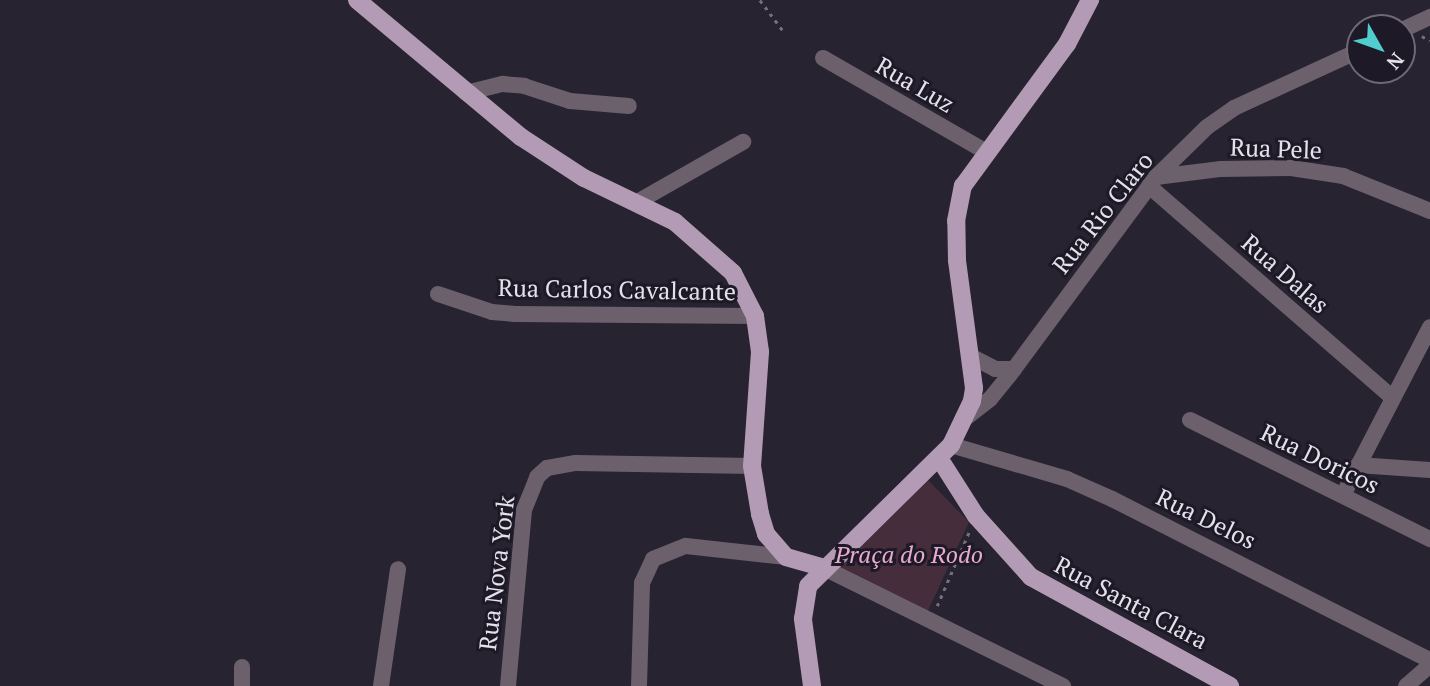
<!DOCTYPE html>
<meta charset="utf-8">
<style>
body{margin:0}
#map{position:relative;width:1430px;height:686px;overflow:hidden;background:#282331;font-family:"PT Serif",serif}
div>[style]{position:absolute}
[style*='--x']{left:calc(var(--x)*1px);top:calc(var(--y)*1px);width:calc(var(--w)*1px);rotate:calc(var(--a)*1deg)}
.green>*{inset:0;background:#452d3b}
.path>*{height:2.5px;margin-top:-1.25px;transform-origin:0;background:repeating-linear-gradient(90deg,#75707c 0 3.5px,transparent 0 8.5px)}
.minor>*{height:16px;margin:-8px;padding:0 8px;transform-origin:8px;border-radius:8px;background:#6c606d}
.major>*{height:18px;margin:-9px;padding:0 9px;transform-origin:9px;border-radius:9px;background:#b39bb5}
span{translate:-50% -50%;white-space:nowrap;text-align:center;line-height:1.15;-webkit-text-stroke:6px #1e1927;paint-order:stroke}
.street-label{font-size:24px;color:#e5e1eb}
.park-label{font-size:24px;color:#e8abce;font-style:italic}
.north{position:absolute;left:1346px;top:14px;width:70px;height:70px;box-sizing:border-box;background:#1e1927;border:2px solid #6e6975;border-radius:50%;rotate:130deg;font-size:19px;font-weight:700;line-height:28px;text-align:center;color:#e5e1eb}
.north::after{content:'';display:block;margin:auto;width:24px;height:32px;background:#52cdce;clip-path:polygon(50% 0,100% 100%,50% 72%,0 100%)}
</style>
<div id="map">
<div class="green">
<i style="clip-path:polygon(927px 479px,969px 522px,927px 613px,838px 567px)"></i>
</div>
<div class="path">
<i style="--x:760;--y:0;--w:40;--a:53"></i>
<i style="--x:1422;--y:36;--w:9;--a:32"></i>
<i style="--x:937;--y:606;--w:81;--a:-66.6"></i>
</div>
<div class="minor">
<i style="--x:1402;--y:30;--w:31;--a:-25"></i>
<i style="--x:823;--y:58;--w:187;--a:29.9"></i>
<i style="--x:466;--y:93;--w:38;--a:-14"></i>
<i style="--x:503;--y:84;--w:21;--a:5"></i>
<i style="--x:524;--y:86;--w:48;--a:18.1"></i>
<i style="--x:570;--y:101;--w:59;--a:4.8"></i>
<i style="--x:1156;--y:177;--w:64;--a:-7.1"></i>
<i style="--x:1220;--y:169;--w:71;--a:-0.8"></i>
<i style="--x:1291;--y:168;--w:53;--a:8.7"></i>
<i style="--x:1343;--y:176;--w:94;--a:21.9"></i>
<i style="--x:1149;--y:186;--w:322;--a:41"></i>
<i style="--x:639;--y:201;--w:120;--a:-29.6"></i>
<i style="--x:438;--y:294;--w:57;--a:18.4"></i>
<i style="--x:492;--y:312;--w:23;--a:5"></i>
<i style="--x:515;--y:314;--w:240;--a:0.5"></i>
<i style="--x:970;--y:356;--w:28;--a:27"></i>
<i style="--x:995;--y:369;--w:19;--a:0"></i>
<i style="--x:967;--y:417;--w:29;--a:-38"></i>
<i style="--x:990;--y:399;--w:38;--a:-51"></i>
<i style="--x:1014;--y:369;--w:239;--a:-53.5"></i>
<i style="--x:1156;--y:177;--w:71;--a:-44.4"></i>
<i style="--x:1207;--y:127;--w:33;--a:-35"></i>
<i style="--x:1234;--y:108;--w:139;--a:-24.7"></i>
<i style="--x:1190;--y:420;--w:268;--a:26.4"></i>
<i style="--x:951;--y:445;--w:121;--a:16.3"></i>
<i style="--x:1067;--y:479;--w:49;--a:24"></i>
<i style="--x:1112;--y:499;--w:356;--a:26.9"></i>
<i style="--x:1358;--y:465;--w:72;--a:4"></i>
<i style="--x:1343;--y:495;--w:189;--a:-62.6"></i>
<i style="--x:822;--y:567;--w:269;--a:26.3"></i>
<i style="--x:242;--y:686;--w:19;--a:-90"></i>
<i style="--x:381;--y:686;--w:118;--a:-81.7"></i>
<i style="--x:508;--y:686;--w:177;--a:-84.8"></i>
<i style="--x:524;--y:510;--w:35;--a:-68"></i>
<i style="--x:537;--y:477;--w:13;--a:-42"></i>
<i style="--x:547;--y:468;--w:29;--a:-10"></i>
<i style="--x:576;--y:463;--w:176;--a:1"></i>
<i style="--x:639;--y:686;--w:103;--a:-88.3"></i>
<i style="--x:642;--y:583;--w:26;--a:-65"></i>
<i style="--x:653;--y:559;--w:35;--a:-22"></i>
<i style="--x:686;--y:546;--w:101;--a:6.3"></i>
<i style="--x:1406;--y:686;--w:32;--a:-41"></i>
</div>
<div class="major">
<i style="--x:357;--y:0;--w:214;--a:39.9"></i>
<i style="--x:521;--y:137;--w:75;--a:33.1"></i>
<i style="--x:584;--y:178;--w:101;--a:25.8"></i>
<i style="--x:675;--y:222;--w:77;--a:41.3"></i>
<i style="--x:733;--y:273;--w:48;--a:62.9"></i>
<i style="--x:755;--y:316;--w:36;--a:82"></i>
<i style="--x:760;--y:352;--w:114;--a:94"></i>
<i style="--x:752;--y:466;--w:49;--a:80.5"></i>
<i style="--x:760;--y:514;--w:21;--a:73"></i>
<i style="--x:766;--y:534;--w:30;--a:49"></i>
<i style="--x:786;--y:557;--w:37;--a:16"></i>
<i style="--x:939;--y:458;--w:69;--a:57.5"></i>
<i style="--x:976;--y:516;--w:82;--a:48"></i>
<i style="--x:1031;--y:577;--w:227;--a:28.7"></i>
<i style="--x:812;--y:686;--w:68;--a:-97.7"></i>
<i style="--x:803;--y:619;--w:33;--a:-81"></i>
<i style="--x:808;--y:586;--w:201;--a:-44.6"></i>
<i style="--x:951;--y:445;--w:49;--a:-64.5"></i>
<i style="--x:972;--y:401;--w:13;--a:-81"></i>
<i style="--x:974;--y:388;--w:129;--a:-97.6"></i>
<i style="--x:957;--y:260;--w:39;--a:-91"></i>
<i style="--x:956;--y:221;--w:36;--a:-79"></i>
<i style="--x:963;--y:186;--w:176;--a:-53.8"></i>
<i style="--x:1067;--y:44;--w:50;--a:-62.4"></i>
</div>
<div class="street-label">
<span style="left:915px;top:85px;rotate:30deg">Rua Luz</span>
<span style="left:1276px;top:149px;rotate:2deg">Rua Pele</span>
<span style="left:1103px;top:213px;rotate:-52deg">Rua Rio Claro</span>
<span style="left:1285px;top:274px;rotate:41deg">Rua Dalas</span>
<span style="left:617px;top:290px;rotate:1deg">Rua Carlos Cavalcante</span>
<span style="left:1320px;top:459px;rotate:26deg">Rua Doricos</span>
<span style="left:1206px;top:519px;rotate:26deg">Rua Delos</span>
<span style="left:497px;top:573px;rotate:-83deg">Rua Nova York</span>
<span style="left:1131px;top:603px;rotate:28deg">Rua Santa Clara</span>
</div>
<div class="park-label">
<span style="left:909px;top:555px">Praça do Rodo</span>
</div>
<div class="north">N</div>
</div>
